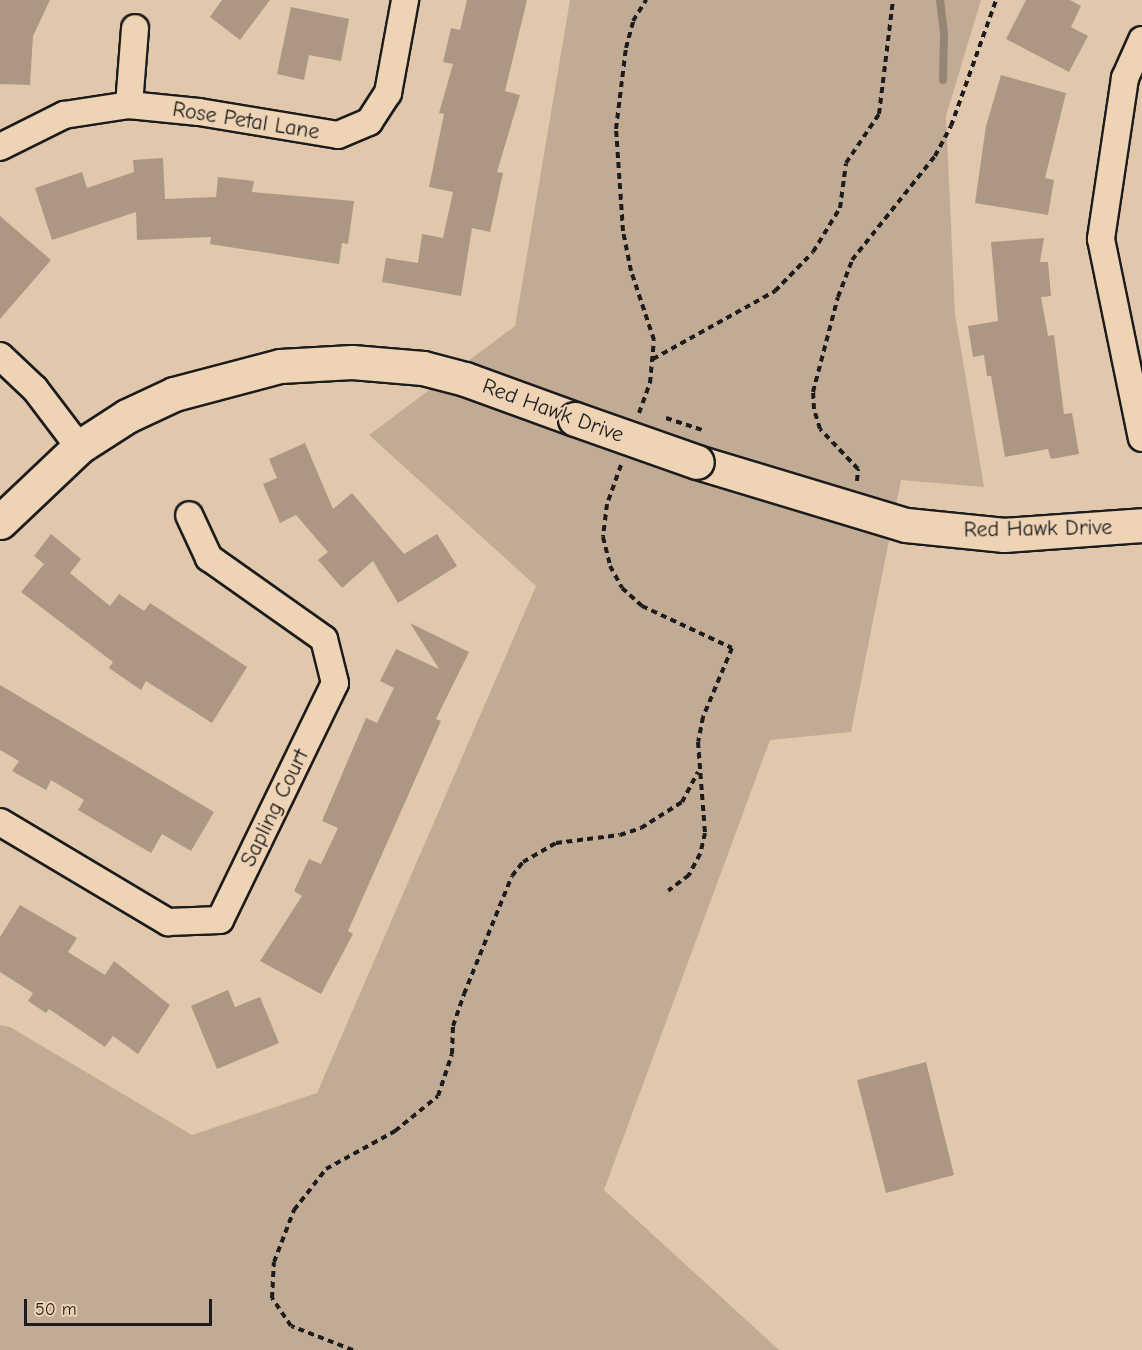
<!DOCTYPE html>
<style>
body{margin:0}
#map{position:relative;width:1142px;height:1350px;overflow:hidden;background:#e1c8ac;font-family:"Comic Neue",sans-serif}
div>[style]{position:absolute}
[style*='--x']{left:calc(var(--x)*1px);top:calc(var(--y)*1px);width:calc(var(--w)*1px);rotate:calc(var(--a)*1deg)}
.green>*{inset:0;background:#c1ab94}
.stream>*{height:8px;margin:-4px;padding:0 4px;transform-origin:4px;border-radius:4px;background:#958674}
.building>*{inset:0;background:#ab9783}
.path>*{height:4px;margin-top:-2px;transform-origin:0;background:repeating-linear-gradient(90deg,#1c1c1c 0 6px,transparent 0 10.5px)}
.roads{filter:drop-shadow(2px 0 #1c1c1c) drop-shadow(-2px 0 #1c1c1c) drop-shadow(0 2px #1c1c1c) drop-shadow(0 -2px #1c1c1c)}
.street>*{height:26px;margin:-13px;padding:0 13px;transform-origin:13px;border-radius:13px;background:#eed3b5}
.secondary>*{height:33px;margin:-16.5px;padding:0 16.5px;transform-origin:16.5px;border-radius:16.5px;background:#eed3b5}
.path-bridge>*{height:4px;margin-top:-2px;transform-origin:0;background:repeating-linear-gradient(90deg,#1c1c1c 0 6px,transparent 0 10.5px)}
.bridges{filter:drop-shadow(2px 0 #1c1c1c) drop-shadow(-2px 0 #1c1c1c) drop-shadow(0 2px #1c1c1c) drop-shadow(0 -2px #1c1c1c)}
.secondary-bridge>*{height:33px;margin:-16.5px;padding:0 16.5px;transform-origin:16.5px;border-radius:16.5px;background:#eed3b5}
span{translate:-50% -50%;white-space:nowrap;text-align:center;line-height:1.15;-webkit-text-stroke:4.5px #eed3b5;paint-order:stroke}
.street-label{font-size:22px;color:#1c1c1c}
.scale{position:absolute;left:24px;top:1299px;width:188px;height:27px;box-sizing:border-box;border:3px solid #1c1c1c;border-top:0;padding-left:8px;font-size:18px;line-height:21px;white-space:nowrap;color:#1c1c1c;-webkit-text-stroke:4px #eed3b5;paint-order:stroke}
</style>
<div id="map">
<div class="green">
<i style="clip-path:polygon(570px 0,981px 0,946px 116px,955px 314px,984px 487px,901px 480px,851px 732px,770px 740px,604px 1190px,779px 1350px,0 1350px,0 1025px,10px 1027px,192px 1135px,317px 1093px,536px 586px,369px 435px,515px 326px)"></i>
</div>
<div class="stream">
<i style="--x:940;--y:0;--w:34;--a:83"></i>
<i style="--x:944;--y:34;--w:46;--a:91.2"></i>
</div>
<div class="building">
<i style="clip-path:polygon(0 0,50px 0,33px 36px,30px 85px,0 84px)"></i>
<i style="clip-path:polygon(222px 0,270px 0,240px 40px,210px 17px)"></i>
<i style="clip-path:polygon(467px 0,527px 0,505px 91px,520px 95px,497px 172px,503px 173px,490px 232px,472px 228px,461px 296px,382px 282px,386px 258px,418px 263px,422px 234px,443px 238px,453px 192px,429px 187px,444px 114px,439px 113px,453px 64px,443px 62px,451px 28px,460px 30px)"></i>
<i style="clip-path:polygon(1026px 0,1070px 0,1081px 6px,1071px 27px,1088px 36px,1069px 72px,1006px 39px)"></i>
<i style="clip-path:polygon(291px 7px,349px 19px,341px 61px,309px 55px,304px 80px,277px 74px)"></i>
<i style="clip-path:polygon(1001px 75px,1066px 93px,1045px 178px,1054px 180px,1048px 215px,975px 203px,986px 126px)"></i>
<i style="clip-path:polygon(163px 158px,165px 199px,216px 197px,218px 177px,254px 181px,252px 192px,354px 201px,348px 244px,342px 243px,339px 264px,210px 244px,211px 237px,137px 240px,136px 212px,52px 240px,35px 188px,82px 172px,87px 188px,134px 172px,133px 160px)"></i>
<i style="clip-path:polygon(0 216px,51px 260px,0 319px)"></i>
<i style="clip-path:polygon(1044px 238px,1040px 262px,1048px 262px,1051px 296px,1041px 297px,1048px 336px,1054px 335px,1064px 414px,1072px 413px,1079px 454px,1051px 459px,1048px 449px,1005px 457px,991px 376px,987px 376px,984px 355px,973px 357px,968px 326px,998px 321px,991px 242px)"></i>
<i style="clip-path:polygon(305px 443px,333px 509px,352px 493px,404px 554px,437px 534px,457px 566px,398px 603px,373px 561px,342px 588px,318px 560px,328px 552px,296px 515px,280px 523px,263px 484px,277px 478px,269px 459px)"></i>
<i style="clip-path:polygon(51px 534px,81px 559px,70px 573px,110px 606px,119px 594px,144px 611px,150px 603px,247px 667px,212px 723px,146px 681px,141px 690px,109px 668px,113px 662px,21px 592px,44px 564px,34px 556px)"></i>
<i style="clip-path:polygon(410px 623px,469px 652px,436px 719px,441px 721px,348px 931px,353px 934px,321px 994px,260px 961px,302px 896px,294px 891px,309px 859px,321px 864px,338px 828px,322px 821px,366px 718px,377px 723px,394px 688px,380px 681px,396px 649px,439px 669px)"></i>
<i style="clip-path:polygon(0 685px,214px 812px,191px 851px,162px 834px,151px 853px,78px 810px,84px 800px,51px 780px,46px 790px,12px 771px,19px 761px,0 750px)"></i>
<i style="clip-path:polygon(20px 905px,77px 938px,68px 952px,105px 975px,114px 961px,170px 1005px,138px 1054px,113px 1036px,105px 1047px,49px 1009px,46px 1013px,28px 1001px,33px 993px,0 972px,0 937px)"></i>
<i style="clip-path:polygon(228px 990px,235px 1007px,260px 997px,279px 1043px,217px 1069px,191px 1006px)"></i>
<i style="clip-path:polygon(926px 1062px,954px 1175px,886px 1193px,857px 1080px)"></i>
</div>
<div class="path">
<i style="--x:653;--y:359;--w:140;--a:-29.1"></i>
<i style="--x:775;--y:291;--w:54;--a:-45.7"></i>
<i style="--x:813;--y:252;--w:52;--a:-58.5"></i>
<i style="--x:840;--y:208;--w:45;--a:-82.4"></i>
<i style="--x:846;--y:163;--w:59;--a:-56"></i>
<i style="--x:879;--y:114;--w:115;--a:-83"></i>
<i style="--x:639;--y:413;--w:32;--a:-70"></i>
<i style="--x:650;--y:383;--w:43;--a:-84.7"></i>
<i style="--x:654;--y:340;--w:73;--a:-108.4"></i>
<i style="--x:631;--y:271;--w:41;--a:-101.3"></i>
<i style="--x:623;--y:231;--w:102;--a:-93.9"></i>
<i style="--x:616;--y:129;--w:82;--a:-83"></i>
<i style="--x:626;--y:48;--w:28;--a:-75"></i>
<i style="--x:633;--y:21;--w:25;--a:-58"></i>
<i style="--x:621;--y:465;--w:41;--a:109.7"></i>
<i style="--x:607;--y:504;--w:33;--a:97"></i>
<i style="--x:603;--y:537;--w:30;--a:76"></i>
<i style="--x:610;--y:566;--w:25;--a:61"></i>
<i style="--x:622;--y:588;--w:27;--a:42"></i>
<i style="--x:642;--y:606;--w:99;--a:25"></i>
<i style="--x:732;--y:648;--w:75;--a:112.8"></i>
<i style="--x:703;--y:717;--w:25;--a:101"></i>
<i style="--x:698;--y:742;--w:91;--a:85.6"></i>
<i style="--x:705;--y:833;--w:22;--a:103"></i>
<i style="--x:700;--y:854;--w:24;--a:118"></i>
<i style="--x:689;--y:875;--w:26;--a:143"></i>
<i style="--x:857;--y:481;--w:12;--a:-85"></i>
<i style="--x:858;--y:469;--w:55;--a:-133.5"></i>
<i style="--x:820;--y:429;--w:21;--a:-107"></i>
<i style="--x:814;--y:409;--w:17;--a:-93"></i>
<i style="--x:813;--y:392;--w:98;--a:-75.3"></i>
<i style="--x:838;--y:297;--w:40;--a:-69"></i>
<i style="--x:852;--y:260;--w:133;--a:-51.4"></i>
<i style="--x:935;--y:156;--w:34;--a:-62"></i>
<i style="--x:951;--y:126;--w:134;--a:-70.3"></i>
<i style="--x:353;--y:1350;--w:66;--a:-158.8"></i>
<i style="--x:291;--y:1326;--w:34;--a:-124"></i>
<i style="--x:272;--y:1298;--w:36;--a:-87"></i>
<i style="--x:274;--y:1262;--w:56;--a:-69"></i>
<i style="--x:294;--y:1210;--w:52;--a:-52"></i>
<i style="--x:326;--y:1169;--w:79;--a:-28.8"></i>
<i style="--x:395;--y:1131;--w:55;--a:-39.1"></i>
<i style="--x:438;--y:1096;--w:44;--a:-71.6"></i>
<i style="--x:452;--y:1054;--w:28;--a:-88"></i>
<i style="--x:453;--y:1026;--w:34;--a:-71"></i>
<i style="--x:464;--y:994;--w:127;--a:-67.9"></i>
<i style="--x:512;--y:876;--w:18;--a:-52"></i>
<i style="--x:523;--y:862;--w:38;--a:-30"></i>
<i style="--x:556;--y:843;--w:64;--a:-7.1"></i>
<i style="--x:620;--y:835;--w:22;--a:-18"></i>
<i style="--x:641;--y:828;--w:49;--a:-32.4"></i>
<i style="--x:682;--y:802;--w:34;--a:-62"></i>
</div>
<div class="roads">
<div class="street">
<i style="--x:1142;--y:40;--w:42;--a:114.1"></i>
<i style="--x:1125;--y:78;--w:163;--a:98.5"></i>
<i style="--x:1101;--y:239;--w:203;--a:78.4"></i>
<i style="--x:129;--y:105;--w:77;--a:-85.5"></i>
<i style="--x:0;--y:147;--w:72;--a:-26.6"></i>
<i style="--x:64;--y:115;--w:66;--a:-8.7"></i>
<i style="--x:129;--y:105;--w:70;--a:5.7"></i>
<i style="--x:199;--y:112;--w:141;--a:9.4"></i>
<i style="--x:338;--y:135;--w:34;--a:-23"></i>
<i style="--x:369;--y:122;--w:35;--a:-57"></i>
<i style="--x:388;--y:93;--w:95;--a:-79.6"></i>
<i style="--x:0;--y:356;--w:48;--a:43.3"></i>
<i style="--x:35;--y:389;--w:73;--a:52.8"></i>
<i style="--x:0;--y:822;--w:196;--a:30.8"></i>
<i style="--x:168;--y:922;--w:52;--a:-2.2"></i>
<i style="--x:220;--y:920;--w:263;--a:-64.1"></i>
<i style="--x:335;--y:683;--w:45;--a:-104"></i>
<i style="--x:324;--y:639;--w:141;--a:-144.8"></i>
<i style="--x:209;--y:558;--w:47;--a:-114.9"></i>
</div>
<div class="secondary">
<i style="--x:697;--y:462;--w:218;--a:16.8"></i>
<i style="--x:906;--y:525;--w:99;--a:5.8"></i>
<i style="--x:1004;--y:535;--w:138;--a:-4.1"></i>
<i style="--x:0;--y:522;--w:109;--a:-43.5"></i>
<i style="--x:79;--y:447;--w:57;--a:-32.9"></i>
<i style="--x:127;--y:416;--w:52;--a:-25.1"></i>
<i style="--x:174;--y:394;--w:110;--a:-14.8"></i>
<i style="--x:280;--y:366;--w:72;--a:-3.2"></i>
<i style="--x:352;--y:362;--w:71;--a:4.8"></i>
<i style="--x:423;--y:368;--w:43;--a:14.7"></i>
<i style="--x:465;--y:379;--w:117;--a:20"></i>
</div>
</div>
<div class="path-bridge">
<i style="--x:666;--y:418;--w:41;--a:18.4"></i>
</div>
<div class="bridges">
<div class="secondary-bridge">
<i style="--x:575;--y:419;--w:129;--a:19.4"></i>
</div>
</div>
<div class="street-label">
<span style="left:246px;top:121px;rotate:9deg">Rose Petal Lane</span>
<span style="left:553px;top:411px;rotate:20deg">Red Hawk Drive</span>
<span style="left:1038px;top:529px;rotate:-1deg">Red Hawk Drive</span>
<span style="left:275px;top:808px;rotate:-64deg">Sapling Court</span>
</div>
<div class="scale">50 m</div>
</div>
